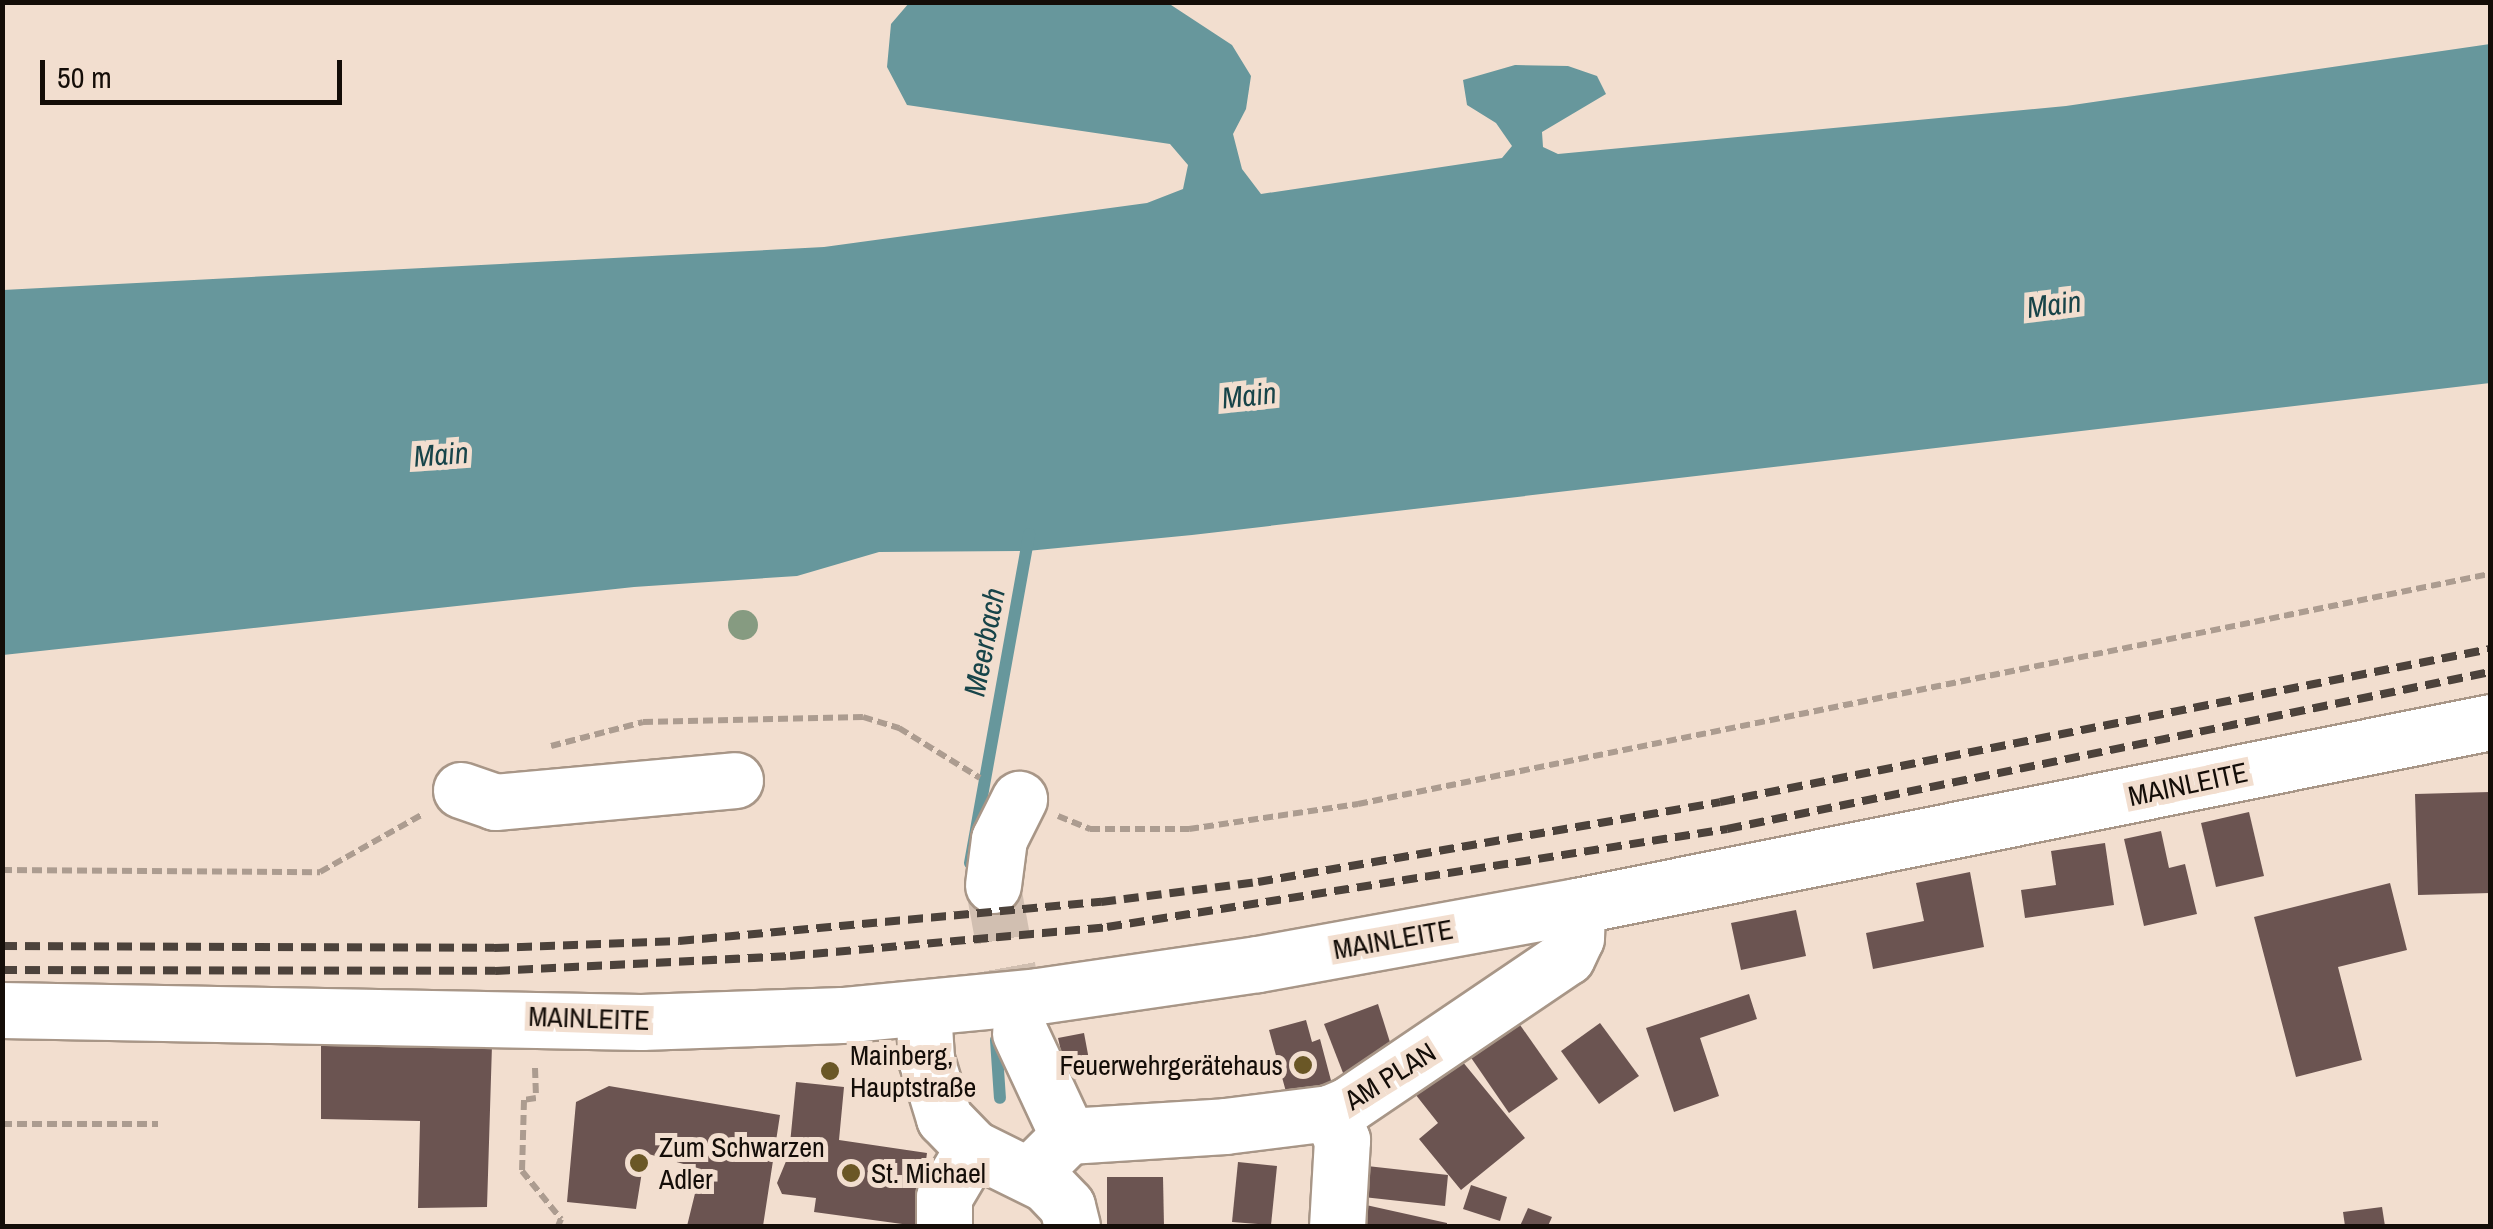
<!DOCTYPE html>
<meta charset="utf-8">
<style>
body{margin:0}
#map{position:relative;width:2493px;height:1229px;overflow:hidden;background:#f2decf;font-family:"Archivo Narrow",sans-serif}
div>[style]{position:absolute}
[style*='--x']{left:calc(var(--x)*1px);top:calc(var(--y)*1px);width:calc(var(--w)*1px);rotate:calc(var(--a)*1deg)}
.water>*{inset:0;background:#67979c}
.stream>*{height:12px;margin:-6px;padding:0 6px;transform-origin:6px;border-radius:6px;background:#67979c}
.building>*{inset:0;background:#6b5451}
.minor-tunnel>*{height:55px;margin-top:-27.5px;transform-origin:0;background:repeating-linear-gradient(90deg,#d1bfb1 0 55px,transparent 0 83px)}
.path>*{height:6px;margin-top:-3px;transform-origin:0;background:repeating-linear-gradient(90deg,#ac9c90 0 10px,transparent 0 15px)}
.roads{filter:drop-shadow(2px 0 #a89687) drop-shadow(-2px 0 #a89687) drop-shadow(0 2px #a89687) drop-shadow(0 -2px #a89687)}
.minor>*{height:55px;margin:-27.5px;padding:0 27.5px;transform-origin:27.5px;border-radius:27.5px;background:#fff}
.major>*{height:55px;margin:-27.5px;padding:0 27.5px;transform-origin:27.5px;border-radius:27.5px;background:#fff}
.rail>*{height:8px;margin-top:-4px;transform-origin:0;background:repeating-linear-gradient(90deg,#4c423b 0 15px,transparent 0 23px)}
.trees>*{width:30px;height:30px;margin:-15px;border-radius:50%;background:#869b81}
.dots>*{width:28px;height:28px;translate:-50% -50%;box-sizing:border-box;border:5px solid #f2decf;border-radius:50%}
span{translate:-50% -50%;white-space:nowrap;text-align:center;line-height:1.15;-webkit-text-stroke:10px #f2decf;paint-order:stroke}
.street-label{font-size:28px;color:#140d08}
.poi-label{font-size:28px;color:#140d08}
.left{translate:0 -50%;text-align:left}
.right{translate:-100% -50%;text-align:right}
.water-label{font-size:30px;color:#174449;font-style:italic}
.frame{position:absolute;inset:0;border:5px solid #140d08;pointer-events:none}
.scale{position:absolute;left:40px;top:60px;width:302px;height:45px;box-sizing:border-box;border:5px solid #140d08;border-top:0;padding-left:12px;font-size:30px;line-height:35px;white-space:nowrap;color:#140d08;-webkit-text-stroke:8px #f2decf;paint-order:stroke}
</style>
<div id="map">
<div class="water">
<i style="clip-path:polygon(909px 3px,1168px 3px,1232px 45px,1251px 76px,1246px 109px,1233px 134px,1242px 169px,1261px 194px,1502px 158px,1512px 146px,1496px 123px,1467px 105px,1463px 80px,1515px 65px,1568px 66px,1597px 76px,1606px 94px,1542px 132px,1543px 147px,1558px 154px,2066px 106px,2490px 44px,2490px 383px,1192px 535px,1027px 551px,879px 552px,797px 576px,634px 587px,3px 655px,3px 290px,824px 247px,1147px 203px,1183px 189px,1188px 165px,1170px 144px,907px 105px,887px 67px,891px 24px)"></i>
</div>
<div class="stream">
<i style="--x:970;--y:863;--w:334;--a:-79.8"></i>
<i style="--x:996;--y:1040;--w:58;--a:86.1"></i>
</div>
<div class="building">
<i style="clip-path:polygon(2490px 792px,2490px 893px,2418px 895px,2415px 794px)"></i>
<i style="clip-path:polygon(2249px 812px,2264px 876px,2216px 887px,2201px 823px)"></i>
<i style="clip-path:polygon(2161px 831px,2169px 868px,2185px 864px,2197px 914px,2144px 926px,2124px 839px)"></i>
<i style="clip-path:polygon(2105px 843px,2114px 905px,2025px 918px,2021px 890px,2056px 885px,2051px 851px)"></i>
<i style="clip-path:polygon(1970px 872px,1984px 947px,1873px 969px,1866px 933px,1924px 921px,1916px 883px)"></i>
<i style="clip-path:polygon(2390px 883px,2407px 950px,2338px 967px,2362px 1060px,2296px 1077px,2254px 917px)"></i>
<i style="clip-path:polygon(1796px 910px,1806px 956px,1741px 970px,1731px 923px)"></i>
<i style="clip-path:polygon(1749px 994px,1757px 1019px,1700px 1038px,1719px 1096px,1674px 1112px,1646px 1028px)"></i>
<i style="clip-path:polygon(1378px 1004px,1395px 1058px,1345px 1078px,1324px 1024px)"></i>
<i style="clip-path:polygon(1511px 1012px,1558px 1079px,1509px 1113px,1463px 1046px)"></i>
<i style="clip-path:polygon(1306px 1020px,1312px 1042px,1320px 1039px,1333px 1088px,1288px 1099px,1269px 1030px)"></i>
<i style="clip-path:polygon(1600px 1023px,1639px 1076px,1599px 1104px,1561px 1051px)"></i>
<i style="clip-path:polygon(1084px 1033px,1092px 1076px,1068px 1081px,1058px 1038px)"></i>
<i style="clip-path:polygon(321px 1045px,492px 1045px,487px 1207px,418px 1208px,420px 1121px,321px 1119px)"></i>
<i style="clip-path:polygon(1453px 1050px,1525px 1138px,1461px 1190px,1419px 1139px,1438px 1123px,1408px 1085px)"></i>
<i style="clip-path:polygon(796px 1082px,844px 1087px,839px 1140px,927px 1153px,917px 1226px,814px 1212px,816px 1198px,782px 1194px,777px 1183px,789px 1154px)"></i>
<i style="clip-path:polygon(609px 1086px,780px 1115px,763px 1226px,687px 1226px,701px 1169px,645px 1153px,636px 1209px,567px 1202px,576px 1102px)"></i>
<i style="clip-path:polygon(1238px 1162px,1277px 1166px,1271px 1225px,1232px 1222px)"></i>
<i style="clip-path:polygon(1349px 1164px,1448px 1175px,1445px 1206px,1345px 1195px)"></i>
<i style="clip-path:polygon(1107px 1177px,1163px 1177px,1164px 1226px,1107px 1226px)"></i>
<i style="clip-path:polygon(1471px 1185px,1507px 1197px,1500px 1221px,1463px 1209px)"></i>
<i style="clip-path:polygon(1348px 1201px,1447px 1223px,1447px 1226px,1342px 1226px)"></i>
<i style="clip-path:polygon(2382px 1207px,2385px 1226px,2345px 1226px,2343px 1212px)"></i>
<i style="clip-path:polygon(1528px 1208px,1552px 1217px,1548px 1226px,1520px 1226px)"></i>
</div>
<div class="minor-tunnel">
<i style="--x:993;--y:885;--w:150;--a:79.7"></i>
</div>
<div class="path">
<i style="--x:551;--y:746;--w:95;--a:-14.6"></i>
<i style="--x:643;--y:722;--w:220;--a:-1.3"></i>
<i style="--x:863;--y:717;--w:38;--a:17"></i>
<i style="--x:899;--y:728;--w:95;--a:31.7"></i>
<i style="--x:1058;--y:816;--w:35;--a:22"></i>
<i style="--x:1090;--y:829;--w:99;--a:0"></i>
<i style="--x:1189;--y:829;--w:171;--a:-8.4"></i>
<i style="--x:1358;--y:804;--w:1155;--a:-11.49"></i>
<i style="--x:2;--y:870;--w:318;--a:0.4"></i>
<i style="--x:320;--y:872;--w:116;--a:-29.4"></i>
<i style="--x:535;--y:1068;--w:30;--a:88"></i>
<i style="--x:536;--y:1098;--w:12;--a:171"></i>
<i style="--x:524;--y:1100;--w:71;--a:91.6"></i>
<i style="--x:522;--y:1171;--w:62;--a:50.9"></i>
<i style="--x:561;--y:1219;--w:8;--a:113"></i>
<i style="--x:2;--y:1124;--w:156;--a:0"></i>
</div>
<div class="roads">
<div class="minor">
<i style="--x:461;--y:790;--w:36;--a:19"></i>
<i style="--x:495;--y:802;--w:241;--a:-5.2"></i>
<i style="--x:993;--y:885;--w:46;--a:-82.6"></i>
<i style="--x:999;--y:839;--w:45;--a:-63.4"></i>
<i style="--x:923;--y:1008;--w:51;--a:86.6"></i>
<i style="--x:926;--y:1059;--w:62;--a:73"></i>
<i style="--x:944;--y:1118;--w:42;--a:46"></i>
<i style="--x:973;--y:1148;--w:81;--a:26.3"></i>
<i style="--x:1046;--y:1184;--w:30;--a:46"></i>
<i style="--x:1067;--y:1206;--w:21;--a:76"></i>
<i style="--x:1020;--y:1033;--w:114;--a:65"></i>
<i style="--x:1329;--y:1113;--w:30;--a:64"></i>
<i style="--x:1342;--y:1140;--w:86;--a:93.3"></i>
<i style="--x:1031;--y:1173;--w:52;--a:-45"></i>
<i style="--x:1068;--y:1136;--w:157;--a:-3.6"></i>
<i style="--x:1225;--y:1126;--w:105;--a:-7.1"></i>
<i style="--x:1329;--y:1113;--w:21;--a:-23"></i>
<i style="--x:1348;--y:1105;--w:264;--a:-34.1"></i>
<i style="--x:1567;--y:957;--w:21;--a:-65"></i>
<i style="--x:1576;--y:938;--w:32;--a:-88"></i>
<i style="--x:944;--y:1226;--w:29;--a:-90"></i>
<i style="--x:944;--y:1197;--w:57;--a:-59.4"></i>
</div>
<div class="major">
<i style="--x:2;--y:1010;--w:639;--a:1.08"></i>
<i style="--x:641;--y:1022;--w:201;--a:-2"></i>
<i style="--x:842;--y:1015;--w:197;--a:-5.5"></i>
<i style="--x:1038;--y:996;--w:222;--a:-8.3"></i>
<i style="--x:1258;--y:964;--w:324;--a:-10.3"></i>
<i style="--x:1577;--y:906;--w:931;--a:-11.39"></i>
</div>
</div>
<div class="rail">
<i style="--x:2;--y:946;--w:492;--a:0.2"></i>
<i style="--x:494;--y:948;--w:185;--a:-2.2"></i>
<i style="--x:679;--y:941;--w:424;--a:-5.3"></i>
<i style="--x:1101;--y:902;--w:158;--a:-7.3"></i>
<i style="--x:1258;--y:882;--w:469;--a:-9.8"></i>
<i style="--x:1720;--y:802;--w:785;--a:-11.24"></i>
<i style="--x:2;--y:970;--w:493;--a:0.1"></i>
<i style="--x:495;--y:971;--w:295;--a:-2.9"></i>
<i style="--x:790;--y:956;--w:318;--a:-5.2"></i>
<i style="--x:1107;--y:927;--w:628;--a:-8.98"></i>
<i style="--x:1727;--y:829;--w:779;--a:-11.63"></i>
</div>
<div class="trees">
<i style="left:743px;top:625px"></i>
</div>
<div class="dots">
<i style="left:1303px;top:1065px;background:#6a5726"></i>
<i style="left:830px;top:1071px;background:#6a5726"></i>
<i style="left:639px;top:1163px;background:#6a5726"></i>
<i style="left:851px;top:1173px;background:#6a5726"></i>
</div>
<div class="street-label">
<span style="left:2188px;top:784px;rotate:-12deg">MAINLEITE</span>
<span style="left:1393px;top:939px;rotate:-10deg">MAINLEITE</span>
<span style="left:589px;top:1018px;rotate:2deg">MAINLEITE</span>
<span style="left:1390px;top:1076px;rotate:-32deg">AM PLAN</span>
</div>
<div class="poi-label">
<span class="left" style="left:850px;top:1071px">Mainberg,<br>Hauptstraße</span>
<span class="right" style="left:1283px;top:1065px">Feuerwehrgerätehaus</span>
<span class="left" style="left:659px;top:1163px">Zum Schwarzen<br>Adler</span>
<span class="left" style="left:871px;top:1173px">St. Michael</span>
</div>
<div class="water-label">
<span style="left:2054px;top:304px;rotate:-7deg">Main</span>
<span style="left:1249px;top:395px;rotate:-6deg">Main</span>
<span style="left:441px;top:454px;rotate:-4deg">Main</span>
<span style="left:984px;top:642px;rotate:-79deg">Meerbach</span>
</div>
<div class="frame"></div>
<div class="scale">50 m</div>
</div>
